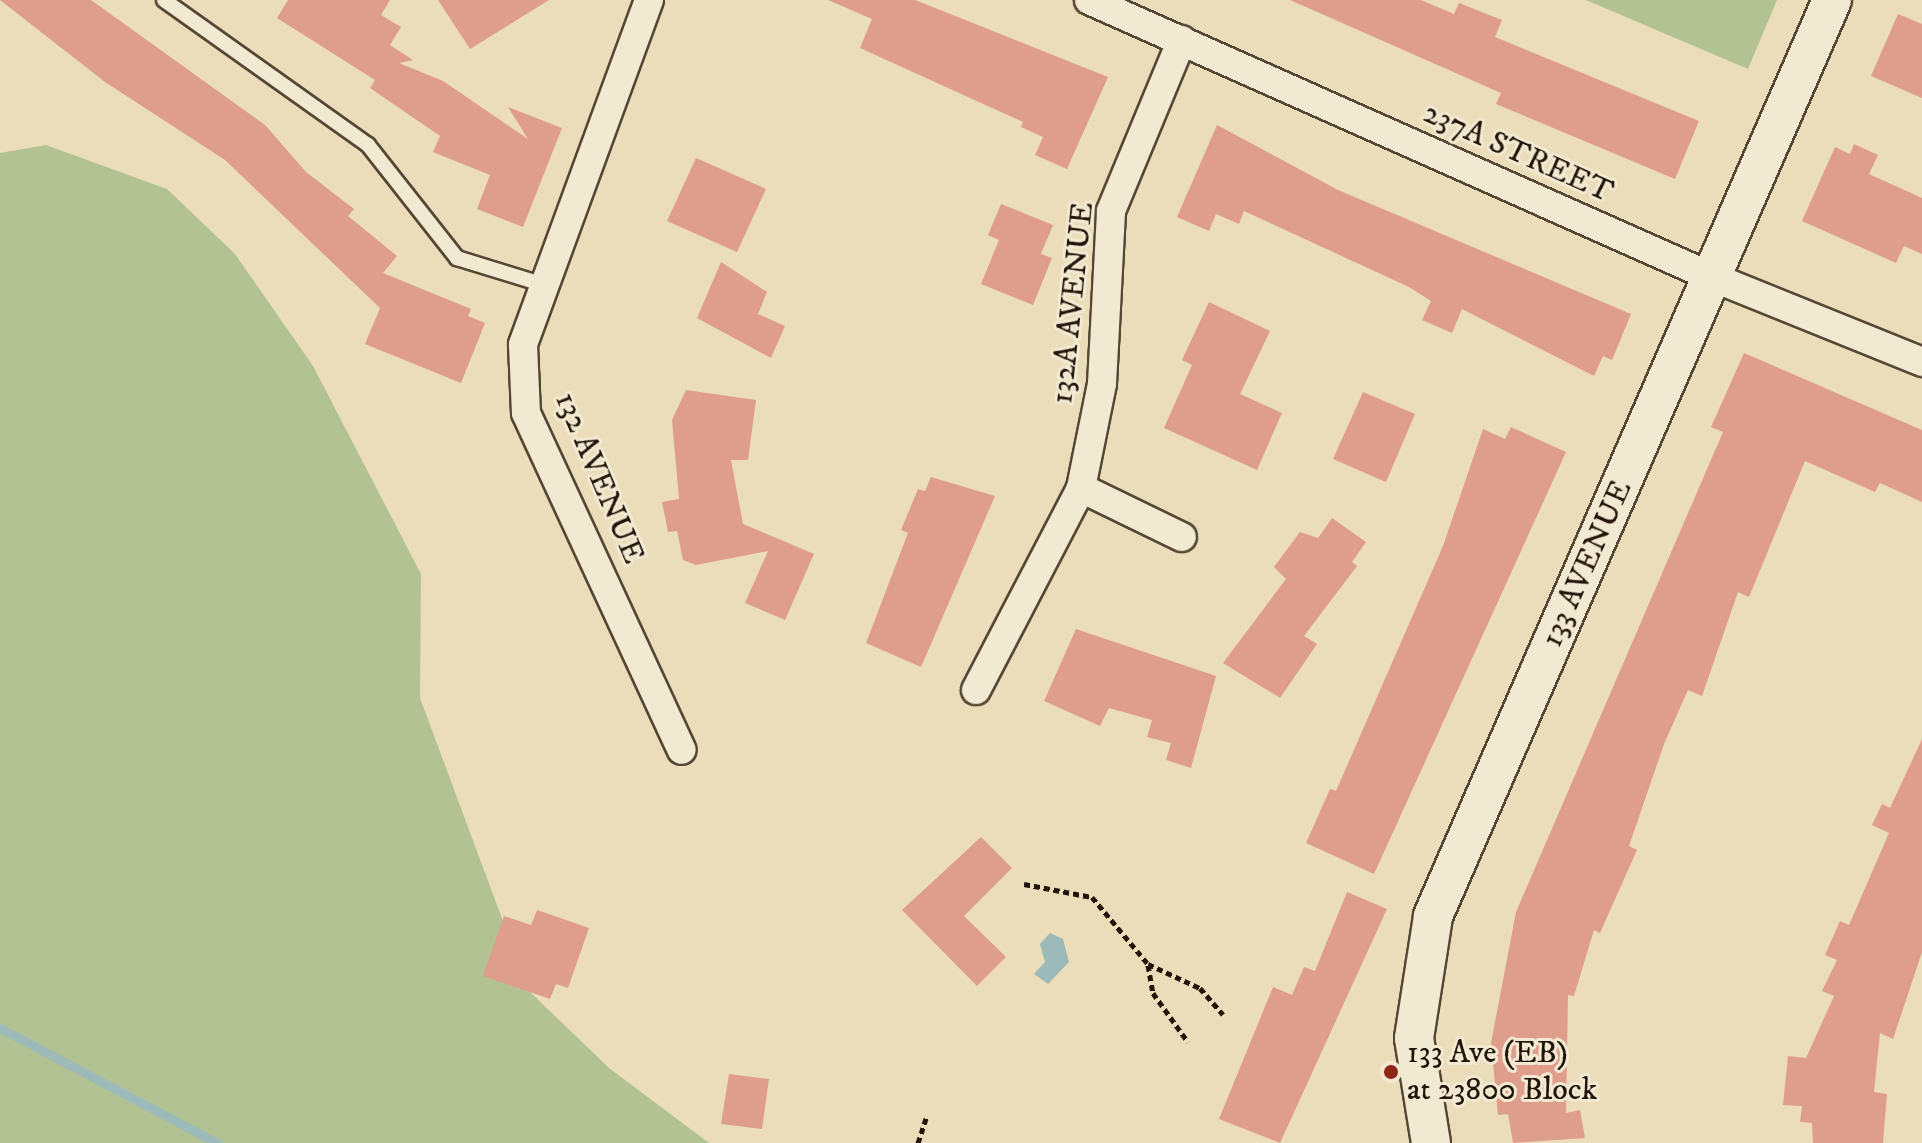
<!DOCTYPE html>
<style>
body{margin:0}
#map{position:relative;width:1922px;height:1143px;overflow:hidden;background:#ebddb9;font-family:"IM FELL DW Pica",serif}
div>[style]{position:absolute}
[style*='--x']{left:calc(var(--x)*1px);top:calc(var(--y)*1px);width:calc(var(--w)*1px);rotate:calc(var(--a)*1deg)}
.green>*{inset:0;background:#b2c292}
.water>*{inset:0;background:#9cbab9}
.stream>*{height:9px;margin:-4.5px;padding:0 4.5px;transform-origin:4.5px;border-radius:4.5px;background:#9cbab9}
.building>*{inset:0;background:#df9d8b}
.path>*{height:5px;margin-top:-2.5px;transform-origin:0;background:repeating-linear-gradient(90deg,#231409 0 6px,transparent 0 10px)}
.roads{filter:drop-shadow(2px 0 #554635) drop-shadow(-2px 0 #554635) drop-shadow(0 2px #554635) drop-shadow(0 -2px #554635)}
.lane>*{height:14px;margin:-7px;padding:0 7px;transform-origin:7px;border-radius:7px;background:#f2e9d2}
.street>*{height:28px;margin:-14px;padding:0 14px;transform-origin:14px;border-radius:14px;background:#f2e9d2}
.secondary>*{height:38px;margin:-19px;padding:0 19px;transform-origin:19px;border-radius:19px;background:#f2e9d2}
.dots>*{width:22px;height:22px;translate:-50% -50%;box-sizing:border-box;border:4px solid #f2e9d2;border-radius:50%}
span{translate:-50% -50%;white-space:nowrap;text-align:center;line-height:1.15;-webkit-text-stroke:6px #f2e9d2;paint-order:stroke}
.street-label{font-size:32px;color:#231409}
.poi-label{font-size:32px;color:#231409}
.left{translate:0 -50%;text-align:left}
</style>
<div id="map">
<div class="green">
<i style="clip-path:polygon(1586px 0,1777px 0,1748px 69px)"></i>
<i style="clip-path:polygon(46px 145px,167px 189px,235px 254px,313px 366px,421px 574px,420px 698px,529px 991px,609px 1068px,709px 1143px,0 1143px,0 153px)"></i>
</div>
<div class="water">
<i style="clip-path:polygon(1050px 933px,1063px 939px,1069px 962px,1048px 984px,1034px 974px,1045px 962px,1040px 944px)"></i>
</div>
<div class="stream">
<i style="--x:0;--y:1028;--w:246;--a:27.9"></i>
</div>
<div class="building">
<i style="clip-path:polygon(0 0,91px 0,265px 125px,306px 172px,354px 209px,348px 216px,397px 256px,383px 273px,471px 309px,468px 316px,485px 323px,461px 383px,365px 344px,380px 308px,225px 160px,105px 82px)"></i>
<i style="clip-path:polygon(288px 0,390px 0,381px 15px,401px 27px,390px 45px,413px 60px,399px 63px,443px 81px,528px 139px,508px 107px,562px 128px,523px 227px,477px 209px,490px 175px,433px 152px,440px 136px,370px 88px,375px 80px,277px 18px)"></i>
<i style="clip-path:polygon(438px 0,549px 0,470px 49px)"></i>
<i style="clip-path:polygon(828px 0,915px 0,1108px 77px,1067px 169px,1035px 155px,1043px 137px,1021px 127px,1023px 122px,860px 48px,872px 19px)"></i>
<i style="clip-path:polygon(1290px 0,1421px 0,1454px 14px,1459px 3px,1502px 20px,1495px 37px,1699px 121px,1675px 179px,1496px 104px,1501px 93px)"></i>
<i style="clip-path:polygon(1898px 14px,1922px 24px,1922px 98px,1871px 76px)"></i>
<i style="clip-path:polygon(1217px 125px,1338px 190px,1631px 314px,1612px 360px,1603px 356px,1594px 376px,1462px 309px,1452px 333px,1422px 320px,1431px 301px,1409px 287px,1244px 211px,1239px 224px,1216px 214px,1209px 231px,1177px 217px)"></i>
<i style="clip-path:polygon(1854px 144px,1878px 155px,1869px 174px,1922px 198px,1922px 254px,1904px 246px,1896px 263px,1802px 221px,1835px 147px,1850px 154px)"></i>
<i style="clip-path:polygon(696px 158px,766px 189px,737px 252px,667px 221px)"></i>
<i style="clip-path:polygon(1001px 204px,1053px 225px,1041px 254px,1052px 258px,1033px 305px,981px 284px,999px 240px,988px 235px)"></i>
<i style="clip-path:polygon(721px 262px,767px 292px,758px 314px,785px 326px,771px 358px,697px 318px)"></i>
<i style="clip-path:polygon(1209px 302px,1270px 331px,1240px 394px,1282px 413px,1257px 470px,1164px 428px,1192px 365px,1182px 360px)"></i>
<i style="clip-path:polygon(1744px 353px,1922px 430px,1922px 502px,1880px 483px,1875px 492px,1805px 461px,1749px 597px,1738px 592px,1702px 696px,1688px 690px,1664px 744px,1629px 846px,1637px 850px,1600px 933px,1594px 930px,1574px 996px,1568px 995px,1566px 1113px,1580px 1110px,1585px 1138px,1513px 1143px,1508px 1114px,1498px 1115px,1491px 1043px,1516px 912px,1723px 432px,1711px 427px)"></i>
<i style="clip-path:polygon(686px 390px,756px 400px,748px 460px,731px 460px,743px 524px,814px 554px,785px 620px,745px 603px,768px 551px,696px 565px,683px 560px,677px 531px,668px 532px,662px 502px,679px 499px,672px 420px)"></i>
<i style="clip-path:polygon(1363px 392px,1415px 414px,1386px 482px,1333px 459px)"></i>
<i style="clip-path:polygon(1511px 427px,1566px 452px,1374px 874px,1306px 843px,1330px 789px,1336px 791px,1443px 546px,1483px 429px,1505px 439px)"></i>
<i style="clip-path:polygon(931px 477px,995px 496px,921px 667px,866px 643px,908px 533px,901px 530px,918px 489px,925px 491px)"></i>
<i style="clip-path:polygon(1332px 518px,1366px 542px,1352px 562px,1357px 566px,1304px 636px,1317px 644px,1280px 698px,1223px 663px,1286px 579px,1274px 567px,1300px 532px,1318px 538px)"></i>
<i style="clip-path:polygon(1076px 629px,1216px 676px,1191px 768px,1166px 760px,1171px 743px,1147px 737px,1152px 720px,1109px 708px,1100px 726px,1044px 701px)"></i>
<i style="clip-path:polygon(1922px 739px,1922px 952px,1893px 1039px,1880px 1033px,1874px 1092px,1887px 1094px,1883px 1143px,1813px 1143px,1812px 1123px,1800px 1122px,1802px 1106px,1783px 1105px,1788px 1056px,1806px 1058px,1834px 996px,1822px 991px,1837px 960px,1825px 955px,1840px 921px,1849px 925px,1889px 833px,1872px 825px,1882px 804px,1890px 808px)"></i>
<i style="clip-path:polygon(981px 837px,1012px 868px,964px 916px,1006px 957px,977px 986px,902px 910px)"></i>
<i style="clip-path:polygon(1347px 892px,1387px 909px,1280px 1143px,1219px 1119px,1273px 987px,1292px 995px,1304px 967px,1315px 971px)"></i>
<i style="clip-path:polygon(537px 910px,589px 928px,568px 988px,556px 984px,550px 999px,483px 976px,504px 916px,531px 925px)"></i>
<i style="clip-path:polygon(729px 1074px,769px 1079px,762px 1129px,721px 1124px)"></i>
</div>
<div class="path">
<i style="--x:1024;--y:884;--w:69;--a:10.8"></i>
<i style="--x:1092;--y:897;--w:87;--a:50.1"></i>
<i style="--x:1148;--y:964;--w:57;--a:24.8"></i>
<i style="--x:1200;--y:988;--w:35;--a:49"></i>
<i style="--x:1148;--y:965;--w:28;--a:80"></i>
<i style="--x:1153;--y:993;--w:60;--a:54.5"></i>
<i style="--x:918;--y:1143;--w:28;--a:-72"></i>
</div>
<div class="roads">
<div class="lane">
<i style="--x:164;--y:0;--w:250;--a:35.4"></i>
<i style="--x:368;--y:145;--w:144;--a:51.8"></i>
<i style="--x:457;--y:258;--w:92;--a:17.1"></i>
</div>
<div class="street">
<i style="--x:649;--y:0;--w:367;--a:110.1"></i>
<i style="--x:523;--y:345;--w:68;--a:87.5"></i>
<i style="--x:526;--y:413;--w:371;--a:65.2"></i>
<i style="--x:1089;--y:0;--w:682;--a:23.97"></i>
<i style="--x:1712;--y:277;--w:227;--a:22"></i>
<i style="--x:1081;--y:488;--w:112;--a:25.9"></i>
<i style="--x:976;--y:690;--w:228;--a:-62.5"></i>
<i style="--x:1081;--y:488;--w:106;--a:-78.6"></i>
<i style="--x:1102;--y:384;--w:173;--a:-87"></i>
<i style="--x:1111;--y:211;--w:185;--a:-67.5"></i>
</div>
<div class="secondary">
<i style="--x:1431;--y:1143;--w:106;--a:-99.2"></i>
<i style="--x:1414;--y:1038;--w:123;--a:-81.1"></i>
<i style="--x:1433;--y:916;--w:999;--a:-66.46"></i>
</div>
</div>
<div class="dots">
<i style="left:1391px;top:1072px;background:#8f2418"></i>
</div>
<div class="street-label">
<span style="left:1518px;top:153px;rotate:24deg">237A STREET</span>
<span style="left:1073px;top:303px;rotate:-84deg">132A AVENUE</span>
<span style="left:599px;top:478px;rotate:67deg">132 AVENUE</span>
<span style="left:1587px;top:564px;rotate:-66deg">133 AVENUE</span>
</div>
<div class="poi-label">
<span class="left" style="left:1407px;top:1072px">133 Ave (EB)<br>at 23800 Block</span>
</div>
</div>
